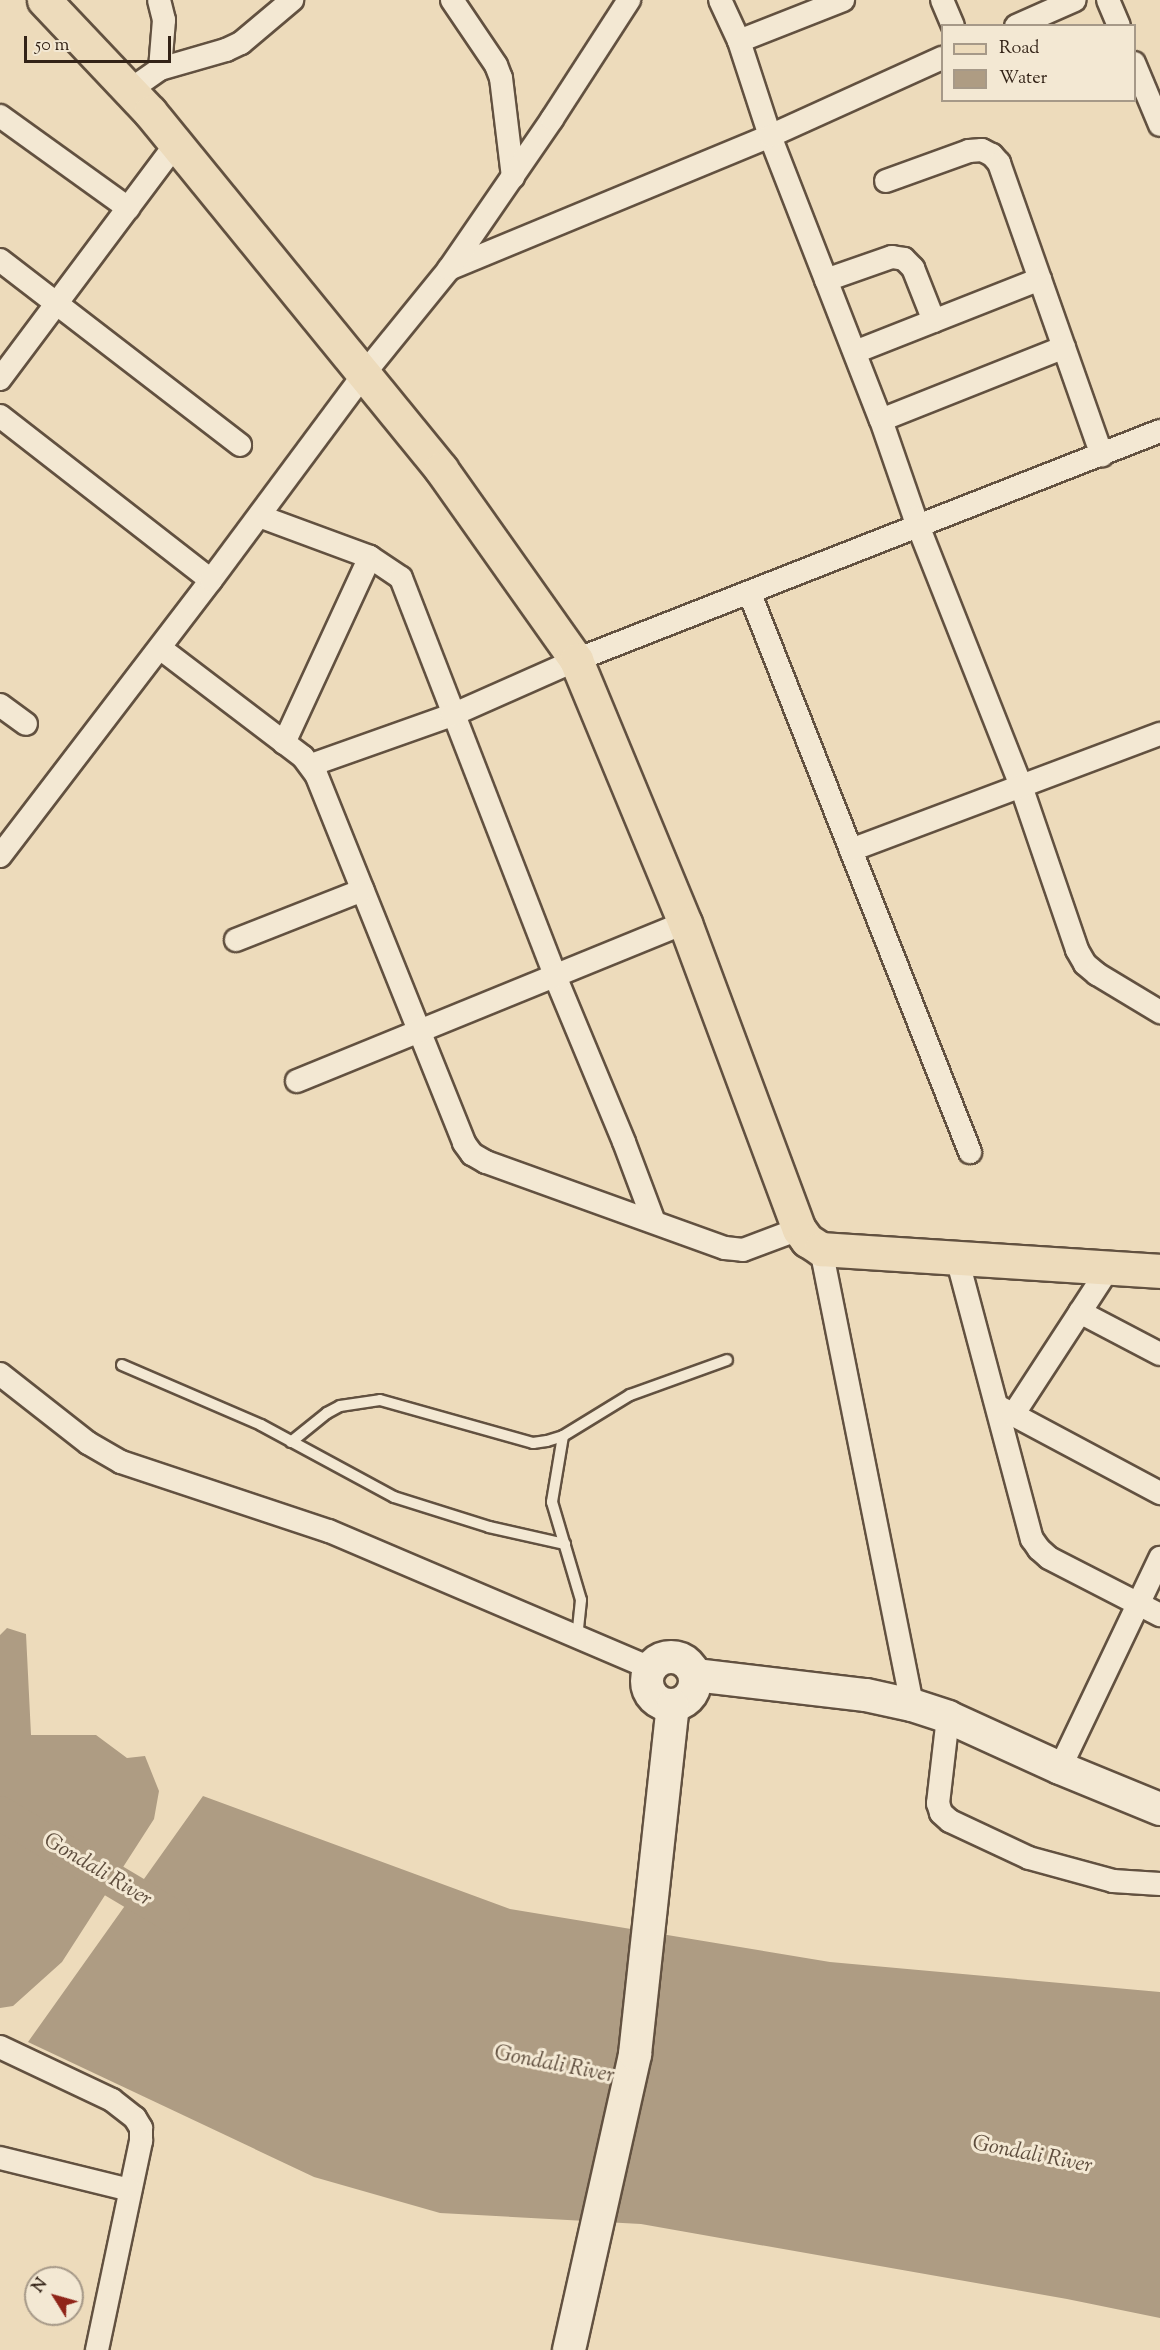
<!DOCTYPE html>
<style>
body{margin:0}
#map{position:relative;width:1160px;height:2350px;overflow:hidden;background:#eddbbb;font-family:"Sorts Mill Goudy",serif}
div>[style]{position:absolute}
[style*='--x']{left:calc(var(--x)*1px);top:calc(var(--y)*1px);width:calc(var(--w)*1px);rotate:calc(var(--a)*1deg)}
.water>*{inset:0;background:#ae9c83}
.river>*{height:34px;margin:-17px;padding:0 17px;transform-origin:17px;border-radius:17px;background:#ae9c83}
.roads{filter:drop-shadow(2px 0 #625140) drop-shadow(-2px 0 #625140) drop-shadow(0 2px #625140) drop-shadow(0 -2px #625140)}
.lane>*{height:10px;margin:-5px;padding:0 5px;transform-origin:5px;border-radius:5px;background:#f3e8d3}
.street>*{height:22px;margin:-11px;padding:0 11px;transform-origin:11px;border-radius:11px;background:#f3e8d3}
.secondary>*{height:32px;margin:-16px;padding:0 16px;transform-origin:16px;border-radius:16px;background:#f3e8d3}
.secondary>.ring{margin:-16px;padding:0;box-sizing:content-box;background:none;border:32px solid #f3e8d3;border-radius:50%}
.primary>*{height:33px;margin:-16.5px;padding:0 16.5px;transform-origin:16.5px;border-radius:16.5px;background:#eddbbb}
span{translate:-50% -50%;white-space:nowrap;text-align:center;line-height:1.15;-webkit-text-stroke:6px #f3e8d3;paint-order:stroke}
.water-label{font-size:22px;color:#5e4d3d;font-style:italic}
.legend{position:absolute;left:941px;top:24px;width:195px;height:78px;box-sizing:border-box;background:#f3e8d3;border:2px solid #a69988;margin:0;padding:8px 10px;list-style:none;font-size:18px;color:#332317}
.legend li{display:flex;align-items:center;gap:12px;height:30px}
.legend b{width:30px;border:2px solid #a69988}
.north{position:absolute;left:24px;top:2266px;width:60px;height:60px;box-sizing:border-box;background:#f3e8d3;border:2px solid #a69988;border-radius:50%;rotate:307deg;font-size:16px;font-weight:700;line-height:24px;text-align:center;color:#332317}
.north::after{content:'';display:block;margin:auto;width:21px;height:27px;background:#8f2418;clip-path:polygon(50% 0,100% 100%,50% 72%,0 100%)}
.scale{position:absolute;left:24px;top:36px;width:147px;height:27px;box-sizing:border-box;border:3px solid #332317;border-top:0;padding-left:8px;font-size:18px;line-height:21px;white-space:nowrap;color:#332317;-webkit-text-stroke:4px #f3e8d3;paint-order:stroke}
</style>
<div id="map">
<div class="water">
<i style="clip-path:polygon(7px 1628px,26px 1634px,31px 1735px,96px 1735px,127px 1758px,145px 1756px,159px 1791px,154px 1819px,62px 1962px,13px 2006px,0 2008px,0 1635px)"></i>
<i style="clip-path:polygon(203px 1796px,510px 1909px,830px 1962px,1160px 1992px,1160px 2318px,1067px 2299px,641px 2224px,440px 2213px,314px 2177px,28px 2042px)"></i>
</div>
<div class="river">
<i style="--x:0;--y:1813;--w:201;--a:30.8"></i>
</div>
<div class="roads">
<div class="lane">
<i style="--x:122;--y:1365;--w:151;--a:23.3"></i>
<i style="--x:261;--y:1425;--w:151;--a:28.4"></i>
<i style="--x:394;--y:1497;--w:100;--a:17.5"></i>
<i style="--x:489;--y:1527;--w:78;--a:12.6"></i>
<i style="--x:563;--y:1436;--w:67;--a:99.5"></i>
<i style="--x:552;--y:1502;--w:102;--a:73.5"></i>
<i style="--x:581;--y:1600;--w:36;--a:96"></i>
<i style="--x:291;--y:1442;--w:46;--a:-38.9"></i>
<i style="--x:327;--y:1413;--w:15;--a:-28"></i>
<i style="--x:340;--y:1406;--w:40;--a:-8.5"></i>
<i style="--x:380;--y:1400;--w:159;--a:15.7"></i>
<i style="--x:533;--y:1443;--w:14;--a:-8"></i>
<i style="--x:547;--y:1441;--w:17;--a:-17"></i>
<i style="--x:563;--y:1436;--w:79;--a:-31.5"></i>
<i style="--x:630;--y:1395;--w:103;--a:-19.8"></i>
</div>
<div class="street">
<i style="--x:159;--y:0;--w:21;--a:76"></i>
<i style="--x:164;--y:20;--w:49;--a:94.7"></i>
<i style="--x:452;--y:0;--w:78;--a:55.9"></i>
<i style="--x:496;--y:65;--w:14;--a:69"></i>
<i style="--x:501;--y:78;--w:100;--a:83.1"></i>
<i style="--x:720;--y:0;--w:45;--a:65.1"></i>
<i style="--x:739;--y:41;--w:100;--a:71.9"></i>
<i style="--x:770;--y:136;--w:305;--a:68.7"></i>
<i style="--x:881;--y:420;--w:104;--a:70.9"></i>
<i style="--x:915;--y:518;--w:288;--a:68.4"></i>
<i style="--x:1021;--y:786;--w:173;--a:71.1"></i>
<i style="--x:1077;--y:950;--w:16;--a:60"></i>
<i style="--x:1085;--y:964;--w:16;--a:40"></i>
<i style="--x:1097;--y:974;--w:74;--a:31.1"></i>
<i style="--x:942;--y:0;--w:28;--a:67"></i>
<i style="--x:1108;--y:0;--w:28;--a:67"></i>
<i style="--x:1016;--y:26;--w:64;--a:-23.8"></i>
<i style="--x:739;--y:41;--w:112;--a:-21.5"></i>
<i style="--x:1134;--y:63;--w:67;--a:67.2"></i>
<i style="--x:130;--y:90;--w:37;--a:-35"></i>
<i style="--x:160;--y:69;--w:69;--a:-16.1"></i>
<i style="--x:226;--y:50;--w:17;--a:-25"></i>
<i style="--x:241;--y:43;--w:67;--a:-40.1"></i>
<i style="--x:0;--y:116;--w:158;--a:35.7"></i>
<i style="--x:886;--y:181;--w:88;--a:-19.9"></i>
<i style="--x:969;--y:151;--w:13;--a:-4"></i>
<i style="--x:982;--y:150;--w:11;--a:27"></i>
<i style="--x:992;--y:155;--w:11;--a:49"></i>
<i style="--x:999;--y:163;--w:310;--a:70.6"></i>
<i style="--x:0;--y:260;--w:303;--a:37.6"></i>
<i style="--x:449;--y:269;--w:347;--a:-22.5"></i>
<i style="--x:770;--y:136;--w:189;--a:-24.4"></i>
<i style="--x:826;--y:280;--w:70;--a:-19.2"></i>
<i style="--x:892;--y:257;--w:12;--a:9"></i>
<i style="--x:904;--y:259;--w:13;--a:45"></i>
<i style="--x:913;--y:268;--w:57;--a:68.4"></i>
<i style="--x:855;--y:352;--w:199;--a:-21.5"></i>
<i style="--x:0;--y:379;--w:294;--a:-53.2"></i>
<i style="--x:0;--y:416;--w:267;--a:37.9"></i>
<i style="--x:881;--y:420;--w:197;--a:-21.7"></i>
<i style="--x:259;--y:516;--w:118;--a:20.3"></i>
<i style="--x:370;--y:557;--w:37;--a:34"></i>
<i style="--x:401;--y:578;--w:427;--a:68.8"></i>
<i style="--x:555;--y:976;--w:180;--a:67.4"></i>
<i style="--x:624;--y:1142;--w:85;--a:69.4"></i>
<i style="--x:750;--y:594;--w:600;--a:68.48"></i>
<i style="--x:160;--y:648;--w:180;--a:37.3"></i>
<i style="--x:303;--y:757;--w:21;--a:53"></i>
<i style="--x:316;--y:774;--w:398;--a:68.1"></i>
<i style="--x:464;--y:1143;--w:14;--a:54"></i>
<i style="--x:472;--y:1154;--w:16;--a:30"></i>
<i style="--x:486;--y:1162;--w:254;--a:19.8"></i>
<i style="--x:725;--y:1248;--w:18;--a:6"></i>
<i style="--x:743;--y:1250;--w:60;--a:-20.6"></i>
<i style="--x:0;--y:705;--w:32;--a:36"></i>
<i style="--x:284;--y:743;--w:205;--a:-65.2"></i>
<i style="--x:311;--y:765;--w:150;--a:-19.5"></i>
<i style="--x:452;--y:715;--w:136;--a:-23.9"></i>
<i style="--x:576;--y:660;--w:627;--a:-21.41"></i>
<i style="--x:851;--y:850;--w:330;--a:-20.6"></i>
<i style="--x:0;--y:856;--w:347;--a:-52.6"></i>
<i style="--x:211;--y:580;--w:255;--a:-53.4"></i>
<i style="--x:363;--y:375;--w:136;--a:-50.9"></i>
<i style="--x:449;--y:269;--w:182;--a:-55.5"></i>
<i style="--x:552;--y:119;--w:142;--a:-57.1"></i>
<i style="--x:236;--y:940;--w:136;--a:-21.5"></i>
<i style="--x:297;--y:1081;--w:419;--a:-22.2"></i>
<i style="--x:821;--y:1249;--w:465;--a:78.7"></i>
<i style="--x:957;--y:1258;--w:291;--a:75.1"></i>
<i style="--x:1032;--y:1539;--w:12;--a:55"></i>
<i style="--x:1039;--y:1549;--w:13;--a:42"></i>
<i style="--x:1049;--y:1558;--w:125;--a:27.2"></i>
<i style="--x:1080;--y:1312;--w:90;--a:27.7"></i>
<i style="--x:0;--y:1374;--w:112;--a:38.1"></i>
<i style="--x:88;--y:1443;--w:38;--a:30"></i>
<i style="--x:121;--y:1462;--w:219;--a:18.4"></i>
<i style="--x:329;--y:1531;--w:349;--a:23.1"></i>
<i style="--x:997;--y:1406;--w:185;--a:28.1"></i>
<i style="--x:1013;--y:1415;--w:176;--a:-56.9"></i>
<i style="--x:948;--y:1717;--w:87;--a:96.6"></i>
<i style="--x:938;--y:1803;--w:10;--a:73"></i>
<i style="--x:941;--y:1813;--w:12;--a:42"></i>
<i style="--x:950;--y:1821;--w:87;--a:25.1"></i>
<i style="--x:1029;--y:1858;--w:87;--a:15.3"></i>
<i style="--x:1113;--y:1881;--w:47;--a:3.7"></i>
<i style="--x:1060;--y:1768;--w:233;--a:-64.5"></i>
<i style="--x:0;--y:2047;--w:124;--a:25.3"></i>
<i style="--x:112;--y:2100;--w:29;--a:38"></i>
<i style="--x:135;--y:2118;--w:12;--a:59"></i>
<i style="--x:141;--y:2128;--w:13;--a:90"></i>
<i style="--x:141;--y:2141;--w:214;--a:101.9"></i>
<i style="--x:0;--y:2158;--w:134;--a:13.8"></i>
</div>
<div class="secondary">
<i class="ring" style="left:647px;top:1657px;width:16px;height:16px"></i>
<i style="--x:695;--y:1675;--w:172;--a:6.7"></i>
<i style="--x:866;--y:1695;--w:47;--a:12.3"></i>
<i style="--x:912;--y:1705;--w:38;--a:18"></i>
<i style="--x:948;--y:1717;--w:123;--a:24.5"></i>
<i style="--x:1060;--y:1768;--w:108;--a:22.3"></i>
<i style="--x:569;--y:2350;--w:303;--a:-77.4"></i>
<i style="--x:635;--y:2054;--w:350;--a:-83.8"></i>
</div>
<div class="primary">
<i style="--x:44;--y:0;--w:154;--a:46.6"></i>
<i style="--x:150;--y:112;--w:461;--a:50.8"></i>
<i style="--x:441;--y:469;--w:234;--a:54.7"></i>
<i style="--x:576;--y:660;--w:285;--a:67.5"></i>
<i style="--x:685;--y:923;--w:327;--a:69.6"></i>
<i style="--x:799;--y:1229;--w:14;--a:54"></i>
<i style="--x:807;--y:1240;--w:17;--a:33"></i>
<i style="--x:821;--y:1249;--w:340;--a:3.7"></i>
</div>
</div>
<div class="water-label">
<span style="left:97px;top:1871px;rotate:31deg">Gondali River</span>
<span style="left:554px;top:2066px;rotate:11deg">Gondali River</span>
<span style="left:1032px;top:2156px;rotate:11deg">Gondali River</span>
</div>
<ul class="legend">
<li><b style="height:8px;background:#eddbbb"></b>Road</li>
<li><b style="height:16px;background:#ae9c83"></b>Water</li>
</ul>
<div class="north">N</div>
<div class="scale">50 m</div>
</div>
